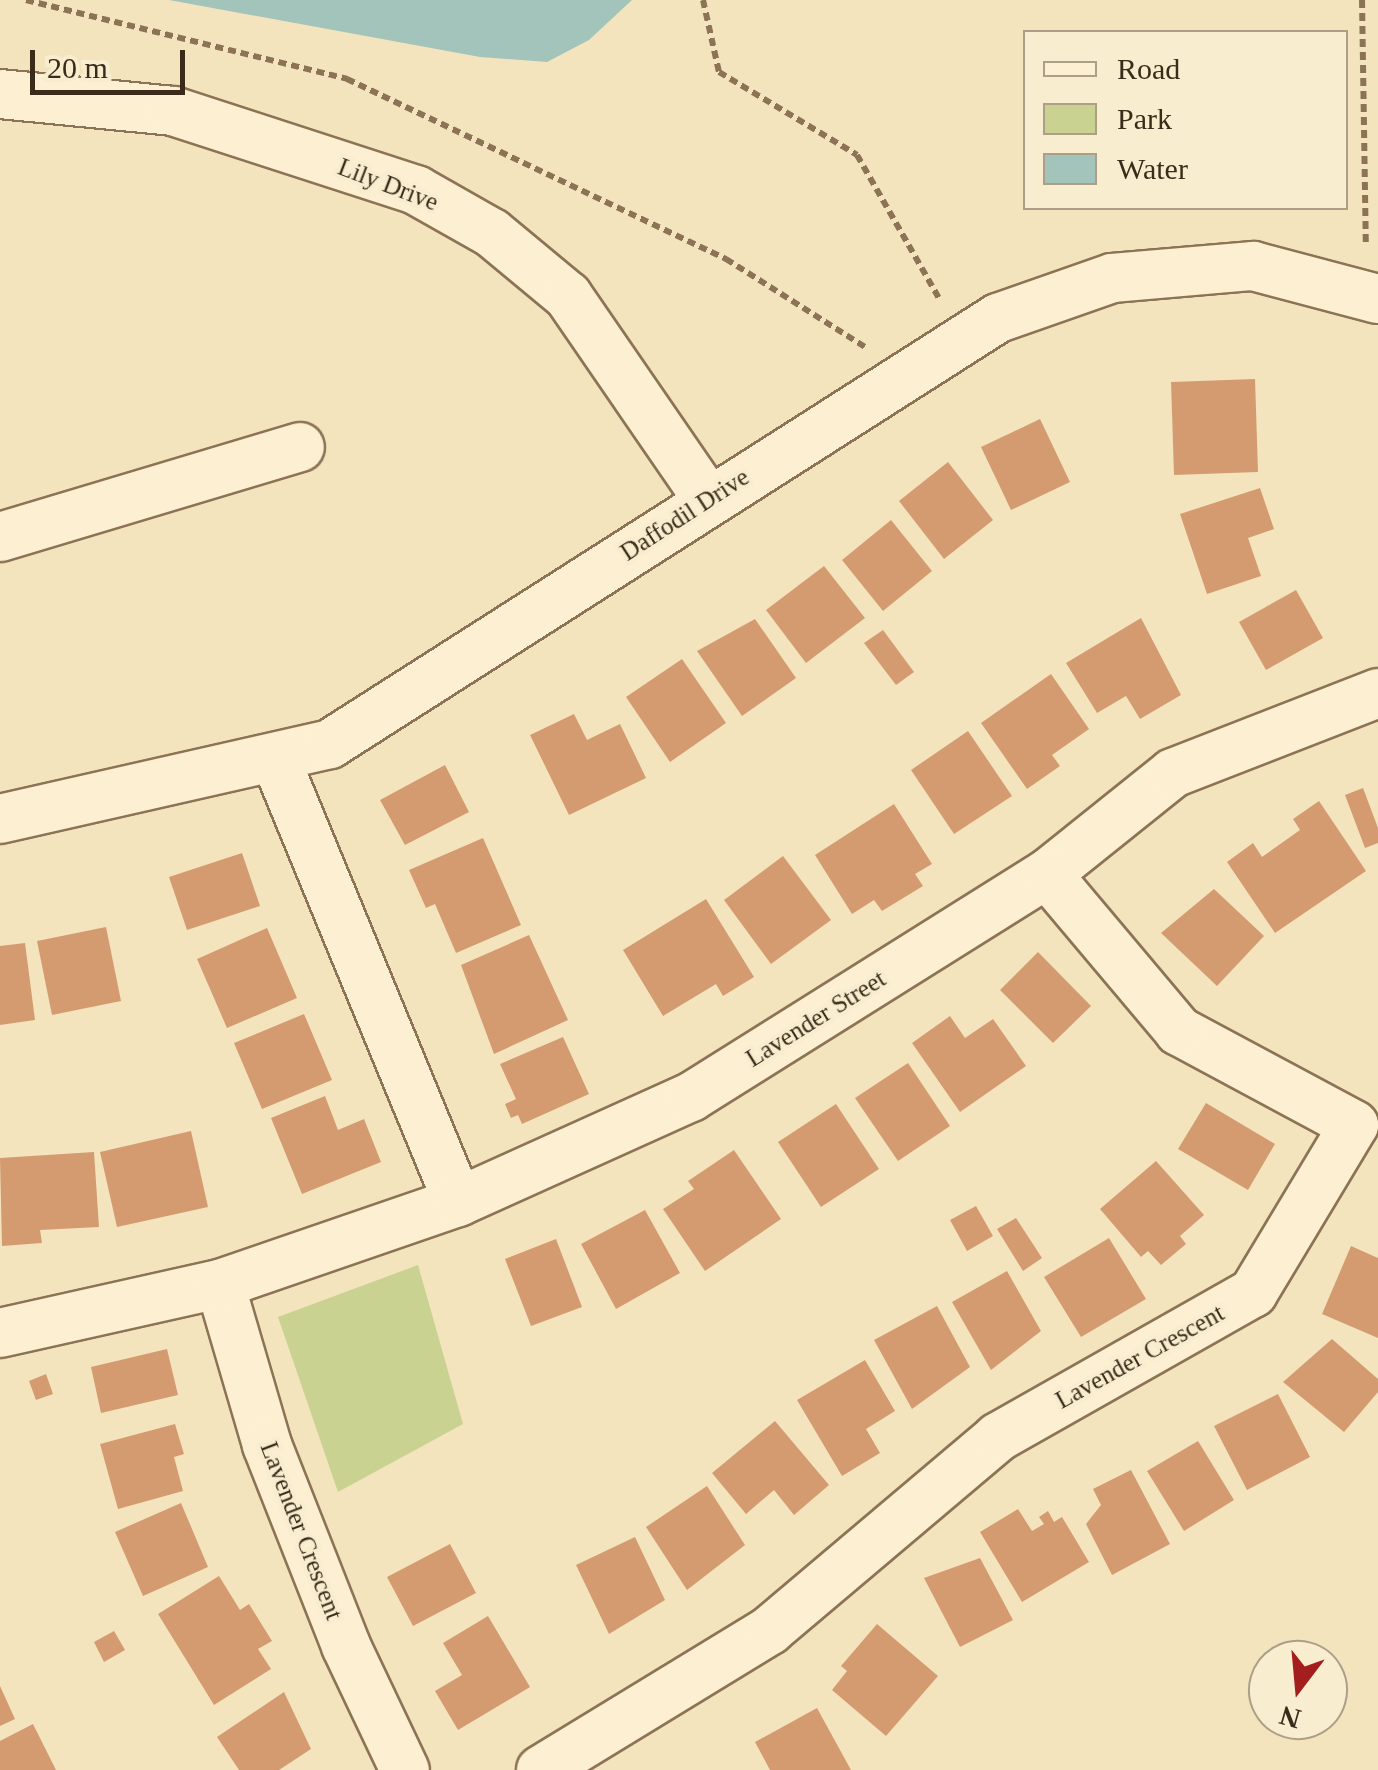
<!DOCTYPE html>
<style>
body{margin:0}
#map{position:relative;width:1378px;height:1770px;overflow:hidden;background:#f3e4be;font-family:"Times New Roman",serif}
div>[style]{position:absolute}
[style*='--x']{left:calc(var(--x)*1px);top:calc(var(--y)*1px);width:calc(var(--w)*1px);rotate:calc(var(--a)*1deg)}
.green>*{inset:0;background:#cad291}
.water>*{inset:0;background:#a2c4ba}
.building>*{inset:0;background:#d59b70}
.path>*{height:6px;margin-top:-3px;transform-origin:0;background:repeating-linear-gradient(90deg,#8d7355 0 8px,transparent 0 13px)}
.roads{filter:drop-shadow(2px 0 #8d7355) drop-shadow(-2px 0 #8d7355) drop-shadow(0 2px #8d7355) drop-shadow(0 -2px #8d7355)}
.street>*{height:48px;margin:-24px;padding:0 24px;transform-origin:24px;border-radius:24px;background:#fdf0d2}
span{translate:-50% -50%;white-space:nowrap;text-align:center;line-height:1.15;-webkit-text-stroke:8px #f9edcf;paint-order:stroke}
.street-label{font-size:25px;color:#3b2b1b}
.legend{position:absolute;left:1023px;top:30px;width:325px;height:180px;box-sizing:border-box;background:#f9edcf;border:2px solid #ad9f87;margin:0;padding:12px 18px;list-style:none;font-size:30px;color:#3b2b1b}
.legend li{display:flex;align-items:center;gap:20px;height:50px}
.legend b{width:50px;border:2px solid #ad9f87}
.north{position:absolute;left:1248px;top:1640px;width:100px;height:100px;box-sizing:border-box;background:#f9edcf;border:2px solid #ad9f87;border-radius:50%;rotate:196deg;font-size:28px;font-weight:700;line-height:40px;text-align:center;color:#3b2b1b}
.north::after{content:'';display:block;margin:auto;width:35px;height:45px;background:#a41e1e;clip-path:polygon(50% 0,100% 100%,50% 72%,0 100%)}
.scale{position:absolute;left:30px;top:50px;width:155px;height:45px;box-sizing:border-box;border:5px solid #3b2b1b;border-top:0;padding-left:12px;font-size:30px;line-height:35px;white-space:nowrap;color:#3b2b1b;-webkit-text-stroke:8px #f9edcf;paint-order:stroke}
</style>
<div id="map">
<div class="green">
<i style="clip-path:polygon(418px 1265px,463px 1424px,338px 1492px,278px 1317px)"></i>
</div>
<div class="water">
<i style="clip-path:polygon(169px 0,632px 0,589px 40px,547px 62px,480px 57px)"></i>
</div>
<div class="building">
<i style="clip-path:polygon(1255px 379px,1258px 472px,1174px 475px,1171px 382px)"></i>
<i style="clip-path:polygon(1040px 419px,1070px 482px,1011px 510px,981px 447px)"></i>
<i style="clip-path:polygon(948px 462px,993px 520px,944px 559px,899px 501px)"></i>
<i style="clip-path:polygon(1260px 488px,1274px 529px,1248px 538px,1261px 576px,1207px 594px,1180px 514px)"></i>
<i style="clip-path:polygon(891px 520px,932px 571px,883px 611px,842px 560px)"></i>
<i style="clip-path:polygon(824px 566px,865px 618px,806px 663px,766px 610px)"></i>
<i style="clip-path:polygon(1296px 590px,1323px 638px,1266px 670px,1239px 622px)"></i>
<i style="clip-path:polygon(1141px 618px,1181px 695px,1140px 719px,1126px 696px,1097px 713px,1066px 663px)"></i>
<i style="clip-path:polygon(755px 619px,796px 678px,742px 716px,697px 651px)"></i>
<i style="clip-path:polygon(883px 630px,914px 672px,896px 685px,864px 643px)"></i>
<i style="clip-path:polygon(682px 659px,726px 723px,670px 762px,626px 697px)"></i>
<i style="clip-path:polygon(1051px 674px,1089px 729px,1052px 755px,1060px 766px,1027px 789px,981px 723px)"></i>
<i style="clip-path:polygon(574px 714px,587px 740px,620px 724px,646px 778px,569px 815px,530px 735px)"></i>
<i style="clip-path:polygon(968px 731px,1012px 796px,954px 834px,911px 770px)"></i>
<i style="clip-path:polygon(445px 765px,469px 812px,405px 845px,380px 800px)"></i>
<i style="clip-path:polygon(1363px 788px,1378px 828px,1378px 843px,1365px 848px,1345px 795px)"></i>
<i style="clip-path:polygon(1319px 801px,1366px 871px,1275px 933px,1227px 862px,1253px 843px,1262px 857px,1300px 830px,1293px 819px)"></i>
<i style="clip-path:polygon(894px 804px,932px 864px,915px 874px,923px 886px,882px 911px,874px 900px,852px 914px,815px 855px)"></i>
<i style="clip-path:polygon(483px 838px,521px 925px,456px 953px,435px 904px,426px 908px,409px 870px)"></i>
<i style="clip-path:polygon(242px 853px,260px 906px,187px 930px,169px 877px)"></i>
<i style="clip-path:polygon(783px 856px,831px 920px,771px 964px,724px 900px)"></i>
<i style="clip-path:polygon(1214px 889px,1264px 936px,1217px 986px,1161px 933px)"></i>
<i style="clip-path:polygon(706px 899px,754px 977px,723px 996px,716px 984px,663px 1016px,623px 950px)"></i>
<i style="clip-path:polygon(106px 927px,121px 1001px,52px 1015px,37px 941px)"></i>
<i style="clip-path:polygon(267px 928px,297px 998px,227px 1028px,197px 959px)"></i>
<i style="clip-path:polygon(529px 935px,568px 1020px,494px 1054px,461px 965px)"></i>
<i style="clip-path:polygon(25px 943px,35px 1020px,0 1025px,0 946px)"></i>
<i style="clip-path:polygon(1038px 952px,1091px 1006px,1053px 1043px,1000px 990px)"></i>
<i style="clip-path:polygon(304px 1014px,332px 1080px,262px 1109px,234px 1043px)"></i>
<i style="clip-path:polygon(950px 1016px,965px 1038px,993px 1019px,1026px 1066px,960px 1112px,912px 1043px)"></i>
<i style="clip-path:polygon(563px 1037px,589px 1094px,522px 1124px,518px 1115px,511px 1118px,505px 1104px,516px 1099px,500px 1064px)"></i>
<i style="clip-path:polygon(908px 1063px,950px 1126px,898px 1161px,855px 1098px)"></i>
<i style="clip-path:polygon(325px 1096px,338px 1130px,364px 1119px,381px 1162px,302px 1194px,271px 1118px)"></i>
<i style="clip-path:polygon(1206px 1103px,1275px 1144px,1248px 1190px,1178px 1149px)"></i>
<i style="clip-path:polygon(836px 1104px,879px 1169px,821px 1207px,778px 1142px)"></i>
<i style="clip-path:polygon(191px 1131px,208px 1207px,117px 1227px,100px 1152px)"></i>
<i style="clip-path:polygon(734px 1150px,781px 1219px,705px 1271px,663px 1209px,694px 1189px,688px 1181px)"></i>
<i style="clip-path:polygon(94px 1152px,99px 1227px,40px 1230px,42px 1243px,2px 1246px,0 1158px)"></i>
<i style="clip-path:polygon(1156px 1161px,1204px 1215px,1180px 1236px,1186px 1244px,1161px 1265px,1148px 1251px,1141px 1257px,1100px 1209px)"></i>
<i style="clip-path:polygon(976px 1206px,993px 1236px,967px 1251px,950px 1220px)"></i>
<i style="clip-path:polygon(645px 1210px,680px 1273px,616px 1309px,581px 1244px)"></i>
<i style="clip-path:polygon(1016px 1218px,1042px 1258px,1023px 1271px,997px 1229px)"></i>
<i style="clip-path:polygon(1109px 1238px,1146px 1299px,1081px 1337px,1044px 1277px)"></i>
<i style="clip-path:polygon(556px 1239px,582px 1307px,531px 1326px,505px 1259px)"></i>
<i style="clip-path:polygon(1351px 1246px,1378px 1258px,1378px 1338px,1322px 1314px)"></i>
<i style="clip-path:polygon(1007px 1271px,1041px 1331px,991px 1370px,952px 1302px)"></i>
<i style="clip-path:polygon(937px 1306px,970px 1367px,912px 1409px,874px 1340px)"></i>
<i style="clip-path:polygon(1332px 1339px,1378px 1379px,1378px 1392px,1344px 1432px,1283px 1382px)"></i>
<i style="clip-path:polygon(167px 1349px,178px 1395px,101px 1413px,91px 1367px)"></i>
<i style="clip-path:polygon(865px 1360px,895px 1411px,866px 1429px,880px 1453px,842px 1476px,797px 1400px)"></i>
<i style="clip-path:polygon(46px 1374px,53px 1394px,36px 1400px,29px 1381px)"></i>
<i style="clip-path:polygon(1278px 1394px,1310px 1457px,1247px 1490px,1214px 1426px)"></i>
<i style="clip-path:polygon(775px 1421px,829px 1485px,794px 1515px,774px 1490px,746px 1514px,712px 1473px)"></i>
<i style="clip-path:polygon(175px 1424px,184px 1454px,174px 1457px,183px 1491px,118px 1509px,100px 1444px)"></i>
<i style="clip-path:polygon(1198px 1441px,1234px 1500px,1184px 1531px,1147px 1471px)"></i>
<i style="clip-path:polygon(1131px 1470px,1170px 1544px,1112px 1575px,1086px 1524px,1101px 1505px,1093px 1489px)"></i>
<i style="clip-path:polygon(707px 1486px,745px 1545px,687px 1590px,646px 1527px)"></i>
<i style="clip-path:polygon(181px 1503px,208px 1567px,143px 1596px,115px 1532px)"></i>
<i style="clip-path:polygon(1018px 1509px,1032px 1531px,1044px 1524px,1039px 1517px,1048px 1511px,1054px 1522px,1062px 1517px,1089px 1562px,1022px 1602px,980px 1532px)"></i>
<i style="clip-path:polygon(635px 1537px,665px 1600px,609px 1634px,576px 1565px)"></i>
<i style="clip-path:polygon(450px 1544px,476px 1593px,413px 1626px,387px 1577px)"></i>
<i style="clip-path:polygon(980px 1558px,1013px 1620px,960px 1647px,924px 1578px)"></i>
<i style="clip-path:polygon(219px 1576px,240px 1610px,249px 1604px,272px 1641px,258px 1649px,271px 1669px,214px 1705px,158px 1614px)"></i>
<i style="clip-path:polygon(488px 1616px,530px 1687px,458px 1730px,435px 1691px,462px 1675px,443px 1643px)"></i>
<i style="clip-path:polygon(877px 1624px,938px 1676px,886px 1736px,832px 1690px,847px 1671px,841px 1666px)"></i>
<i style="clip-path:polygon(114px 1631px,125px 1650px,104px 1662px,94px 1642px)"></i>
<i style="clip-path:polygon(0 1686px,15px 1719px,0 1726px)"></i>
<i style="clip-path:polygon(284px 1692px,311px 1749px,279px 1770px,239px 1770px,217px 1737px)"></i>
<i style="clip-path:polygon(817px 1708px,851px 1770px,770px 1770px,755px 1742px)"></i>
<i style="clip-path:polygon(33px 1724px,56px 1770px,0 1770px,0 1741px)"></i>
</div>
<div class="path">
<i style="--x:26;--y:0;--w:331;--a:13.8"></i>
<i style="--x:347;--y:79;--w:420;--a:25.4"></i>
<i style="--x:726;--y:259;--w:165;--a:32.3"></i>
<i style="--x:703;--y:0;--w:74;--a:77.5"></i>
<i style="--x:719;--y:72;--w:161;--a:31"></i>
<i style="--x:857;--y:155;--w:167;--a:60.2"></i>
<i style="--x:1362;--y:0;--w:244;--a:89.1"></i>
</div>
<div class="roads">
<div class="street">
<i style="--x:0;--y:94;--w:174;--a:5.6"></i>
<i style="--x:173;--y:111;--w:256;--a:18"></i>
<i style="--x:416;--y:190;--w:87;--a:29.5"></i>
<i style="--x:492;--y:233;--w:99;--a:39.7"></i>
<i style="--x:568;--y:296;--w:247;--a:55.5"></i>
<i style="--x:0;--y:537;--w:313;--a:-16.7"></i>
<i style="--x:275;--y:758;--w:480;--a:67.6"></i>
<i style="--x:0;--y:819;--w:338;--a:-12.8"></i>
<i style="--x:330;--y:744;--w:792;--a:-32.53"></i>
<i style="--x:998;--y:318;--w:121;--a:-19.3"></i>
<i style="--x:1112;--y:278;--w:142;--a:-4.9"></i>
<i style="--x:1253;--y:266;--w:129;--a:14.8"></i>
<i style="--x:220;--y:1284;--w:168;--a:73.7"></i>
<i style="--x:267;--y:1445;--w:216;--a:68.5"></i>
<i style="--x:346;--y:1646;--w:137;--a:64.6"></i>
<i style="--x:0;--y:1333;--w:225;--a:-12.6"></i>
<i style="--x:220;--y:1284;--w:252;--a:-19"></i>
<i style="--x:458;--y:1202;--w:256;--a:-24.3"></i>
<i style="--x:691;--y:1097;--w:420;--a:-32.1"></i>
<i style="--x:1047;--y:874;--w:161;--a:-38.7"></i>
<i style="--x:1173;--y:773;--w:220;--a:-21.3"></i>
<i style="--x:541;--y:1770;--w:268;--a:-31.4"></i>
<i style="--x:770;--y:1630;--w:299;--a:-40.2"></i>
<i style="--x:998;--y:1437;--w:293;--a:-29.5"></i>
<i style="--x:1253;--y:1293;--w:196;--a:-59"></i>
<i style="--x:1354;--y:1125;--w:199;--a:-151.8"></i>
<i style="--x:1179;--y:1031;--w:205;--a:-130.1"></i>
</div>
</div>
<div class="street-label">
<span style="left:388px;top:185px;rotate:21deg">Lily Drive</span>
<span style="left:685px;top:515px;rotate:-33deg">Daffodil Drive</span>
<span style="left:816px;top:1019px;rotate:-32deg">Lavender Street</span>
<span style="left:1140px;top:1357px;rotate:-29deg">Lavender Crescent</span>
<span style="left:301px;top:1531px;rotate:69deg">Lavender Crescent</span>
</div>
<ul class="legend">
<li><b style="height:12px;background:#fdf0d2"></b>Road</li>
<li><b style="height:28px;background:#cad291"></b>Park</li>
<li><b style="height:28px;background:#a2c4ba"></b>Water</li>
</ul>
<div class="north">N</div>
<div class="scale">20 m</div>
</div>
